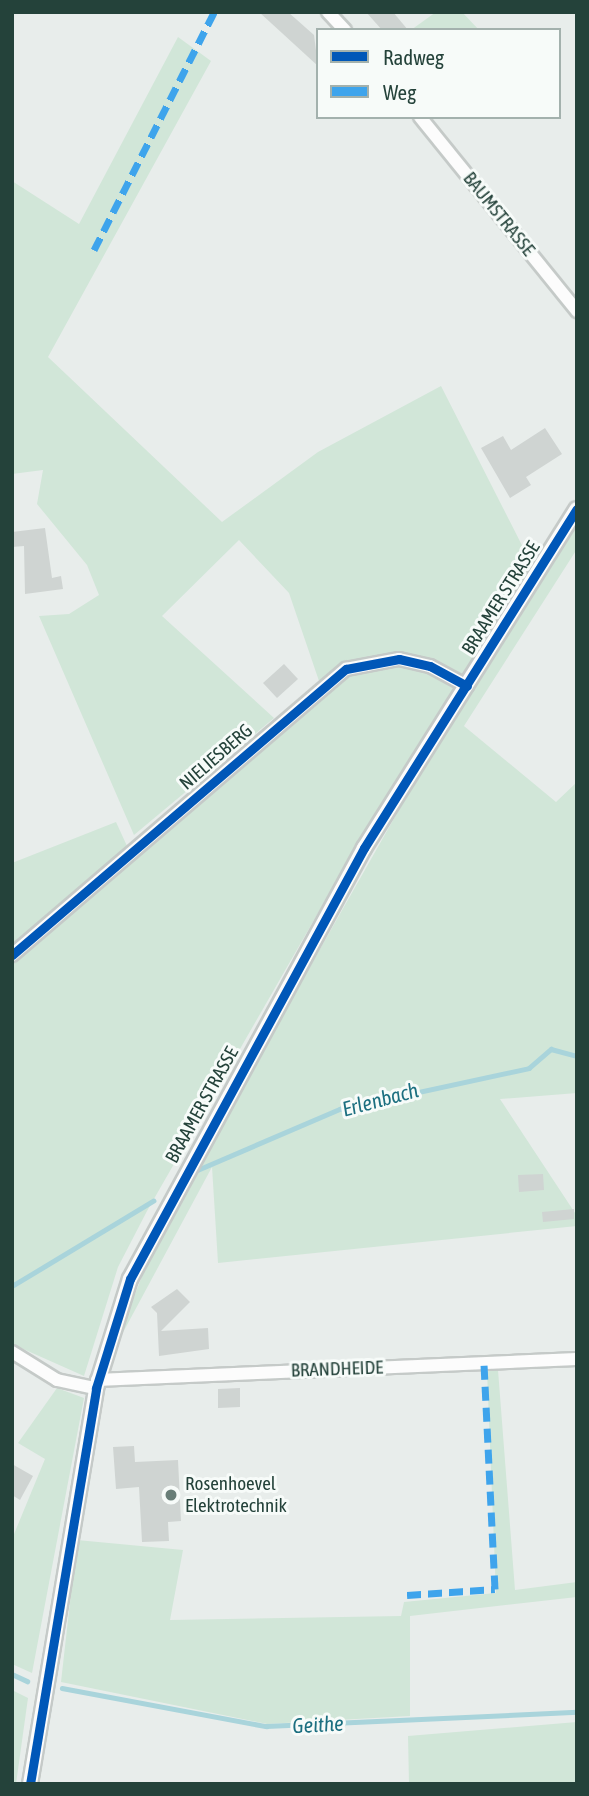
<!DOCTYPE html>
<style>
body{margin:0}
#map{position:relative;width:589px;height:1796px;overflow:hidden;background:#e8edeb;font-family:"Asap Condensed",sans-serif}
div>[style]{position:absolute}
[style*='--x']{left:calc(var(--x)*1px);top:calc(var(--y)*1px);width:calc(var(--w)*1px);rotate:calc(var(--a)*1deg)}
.green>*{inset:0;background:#d1e6d8}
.stream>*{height:4.5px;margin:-2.25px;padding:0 2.25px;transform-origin:2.25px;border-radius:2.25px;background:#a9d4db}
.building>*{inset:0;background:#cfd4d2}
.roads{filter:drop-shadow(2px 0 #c5cac8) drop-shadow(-2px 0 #c5cac8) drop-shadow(0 2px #c5cac8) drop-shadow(0 -2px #c5cac8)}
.minor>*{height:12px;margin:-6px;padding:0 6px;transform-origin:6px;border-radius:6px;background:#fcfcfc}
.tertiary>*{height:14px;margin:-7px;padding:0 7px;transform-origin:7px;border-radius:7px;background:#fcfcfc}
.quiet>*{height:7px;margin-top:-3.5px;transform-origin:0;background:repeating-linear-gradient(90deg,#3ea4ec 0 14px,transparent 0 21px)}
.cycleway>*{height:9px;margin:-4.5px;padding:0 4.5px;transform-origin:4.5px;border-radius:4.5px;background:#0057b8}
.dots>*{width:19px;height:19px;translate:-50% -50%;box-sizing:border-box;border:4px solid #f7fbf9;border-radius:50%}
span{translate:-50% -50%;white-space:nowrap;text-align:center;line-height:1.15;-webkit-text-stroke:6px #f7fbf9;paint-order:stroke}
.street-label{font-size:19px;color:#24423a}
.poi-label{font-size:19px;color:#24423a}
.left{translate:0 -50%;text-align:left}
.water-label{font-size:21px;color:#1c6f80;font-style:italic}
.frame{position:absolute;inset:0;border:14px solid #24423a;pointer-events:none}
.legend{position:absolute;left:316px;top:28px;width:245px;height:91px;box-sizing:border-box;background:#f7fbf9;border:2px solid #a3b1ad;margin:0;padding:9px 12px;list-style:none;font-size:21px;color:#24423a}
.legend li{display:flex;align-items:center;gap:14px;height:35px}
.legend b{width:35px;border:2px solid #a3b1ad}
</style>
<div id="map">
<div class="green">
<i style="clip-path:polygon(436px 12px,462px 12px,479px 30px,411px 30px)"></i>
<i style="clip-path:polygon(178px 37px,211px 61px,48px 357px,222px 522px,318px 452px,441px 386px,533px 567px,357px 845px,147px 1211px,118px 1267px,84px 1376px,12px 1344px,12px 863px,116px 822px,127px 846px,18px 940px,348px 673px,400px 654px,343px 665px,319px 681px,289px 593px,239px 540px,162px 616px,274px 718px,134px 835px,39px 616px,69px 614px,99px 595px,87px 565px,37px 504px,43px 470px,12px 474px,12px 181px,79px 224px)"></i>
<i style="clip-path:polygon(577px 519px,577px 549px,464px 726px,556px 802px,577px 782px,577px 1093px,500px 1099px,577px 1216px,577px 1226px,218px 1263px,212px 1167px,113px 1351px,158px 1235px,400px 808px)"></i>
<i style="clip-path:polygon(498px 1370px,515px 1590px,577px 1582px,577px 1597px,410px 1616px,410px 1716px,267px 1724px,61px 1682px,77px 1540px,183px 1550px,170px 1620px,401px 1616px,404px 1602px,496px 1593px,487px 1371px)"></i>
<i style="clip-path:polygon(57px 1388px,84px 1398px,32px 1673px,12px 1664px,12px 1539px,45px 1459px,18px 1443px)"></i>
<i style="clip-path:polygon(12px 1690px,28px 1698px,16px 1784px,12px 1784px)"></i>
<i style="clip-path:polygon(577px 1722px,577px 1784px,409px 1784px,408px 1736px)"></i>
</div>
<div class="stream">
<i style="--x:195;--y:1171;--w:158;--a:-23.2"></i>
<i style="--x:340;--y:1109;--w:193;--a:-12.2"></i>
<i style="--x:529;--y:1068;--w:29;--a:-41"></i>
<i style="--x:551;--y:1049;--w:27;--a:15"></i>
<i style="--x:12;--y:1286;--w:165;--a:-31.1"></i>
<i style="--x:12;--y:1674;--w:17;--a:25"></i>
<i style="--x:62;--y:1688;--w:208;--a:10.6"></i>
<i style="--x:266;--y:1726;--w:311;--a:-2.6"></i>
</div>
<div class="building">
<i style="clip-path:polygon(259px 12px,288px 12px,314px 35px,318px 66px)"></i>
<i style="clip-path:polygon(366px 12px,393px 12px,408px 30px,382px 30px)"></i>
<i style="clip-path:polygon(545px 428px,562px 454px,526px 477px,531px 485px,510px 498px,481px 448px,503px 436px,511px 450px)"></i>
<i style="clip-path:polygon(45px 528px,52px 578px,61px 576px,63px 589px,25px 594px,24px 546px,12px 547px,12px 532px)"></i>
<i style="clip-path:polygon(284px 664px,298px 679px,277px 698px,263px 683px)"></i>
<i style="clip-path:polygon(543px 1174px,544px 1190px,519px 1192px,518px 1175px)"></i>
<i style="clip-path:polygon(574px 1209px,574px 1219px,543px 1222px,542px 1212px)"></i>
<i style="clip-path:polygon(177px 1289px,190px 1302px,161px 1331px,208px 1328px,209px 1349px,159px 1356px,157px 1313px,151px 1307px)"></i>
<i style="clip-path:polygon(240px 1388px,240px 1407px,218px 1408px,218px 1389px)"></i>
<i style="clip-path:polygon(134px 1446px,135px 1462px,178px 1460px,181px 1521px,168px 1522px,169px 1541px,142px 1542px,139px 1487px,116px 1489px,113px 1447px)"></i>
<i style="clip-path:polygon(12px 1464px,33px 1476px,20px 1500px,12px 1495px)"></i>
</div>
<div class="roads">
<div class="minor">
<i style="--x:328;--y:12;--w:25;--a:47"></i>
<i style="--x:420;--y:117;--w:250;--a:51"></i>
<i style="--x:12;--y:955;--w:440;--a:-40.6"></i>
<i style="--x:346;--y:669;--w:54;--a:-10.7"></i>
<i style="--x:399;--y:659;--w:32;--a:13"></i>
<i style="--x:430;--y:666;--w:42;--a:28.4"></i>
<i style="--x:12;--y:1352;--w:53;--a:31.9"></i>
<i style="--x:57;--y:1380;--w:40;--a:12"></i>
<i style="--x:97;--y:1380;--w:480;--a:-2.5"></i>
</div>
<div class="tertiary">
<i style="--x:30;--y:1784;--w:401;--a:-80.5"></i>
<i style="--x:96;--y:1388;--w:114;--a:-72.7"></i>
<i style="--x:130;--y:1279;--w:490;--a:-61.5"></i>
<i style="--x:364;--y:848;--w:400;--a:-57.9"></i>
</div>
</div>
<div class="quiet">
<i style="--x:94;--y:250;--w:267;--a:-63.2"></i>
<i style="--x:407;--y:1595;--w:88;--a:-3.9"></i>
<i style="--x:495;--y:1589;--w:226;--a:-92.8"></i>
</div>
<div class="cycleway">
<i style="--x:12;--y:955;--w:440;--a:-40.6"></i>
<i style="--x:346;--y:669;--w:54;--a:-10.7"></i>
<i style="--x:399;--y:659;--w:32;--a:13"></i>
<i style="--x:430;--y:666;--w:42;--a:28.4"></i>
<i style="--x:30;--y:1784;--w:401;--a:-80.5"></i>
<i style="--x:96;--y:1388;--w:114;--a:-72.7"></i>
<i style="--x:130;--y:1279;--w:490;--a:-61.5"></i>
<i style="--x:364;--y:848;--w:400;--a:-57.9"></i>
</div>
<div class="dots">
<i style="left:171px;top:1495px;background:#697e78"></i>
</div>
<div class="street-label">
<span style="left:499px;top:214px;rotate:51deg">BAUMSTRASSE</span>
<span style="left:501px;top:598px;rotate:-58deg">BRAAMER STRASSE</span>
<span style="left:216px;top:757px;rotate:-41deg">NIELIESBERG</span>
<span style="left:202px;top:1105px;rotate:-61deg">BRAAMER STRASSE</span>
<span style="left:337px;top:1369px;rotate:-2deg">BRANDHEIDE</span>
</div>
<div class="poi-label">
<span class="left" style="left:185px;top:1495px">Rosenhoevel<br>Elektrotechnik</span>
</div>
<div class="water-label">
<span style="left:380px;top:1099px;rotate:-15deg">Erlenbach</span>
<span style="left:318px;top:1724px;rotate:-3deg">Geithe</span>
</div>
<div class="frame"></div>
<ul class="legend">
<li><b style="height:9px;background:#0057b8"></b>Radweg</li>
<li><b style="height:9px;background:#3ea4ec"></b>Weg</li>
</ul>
</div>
